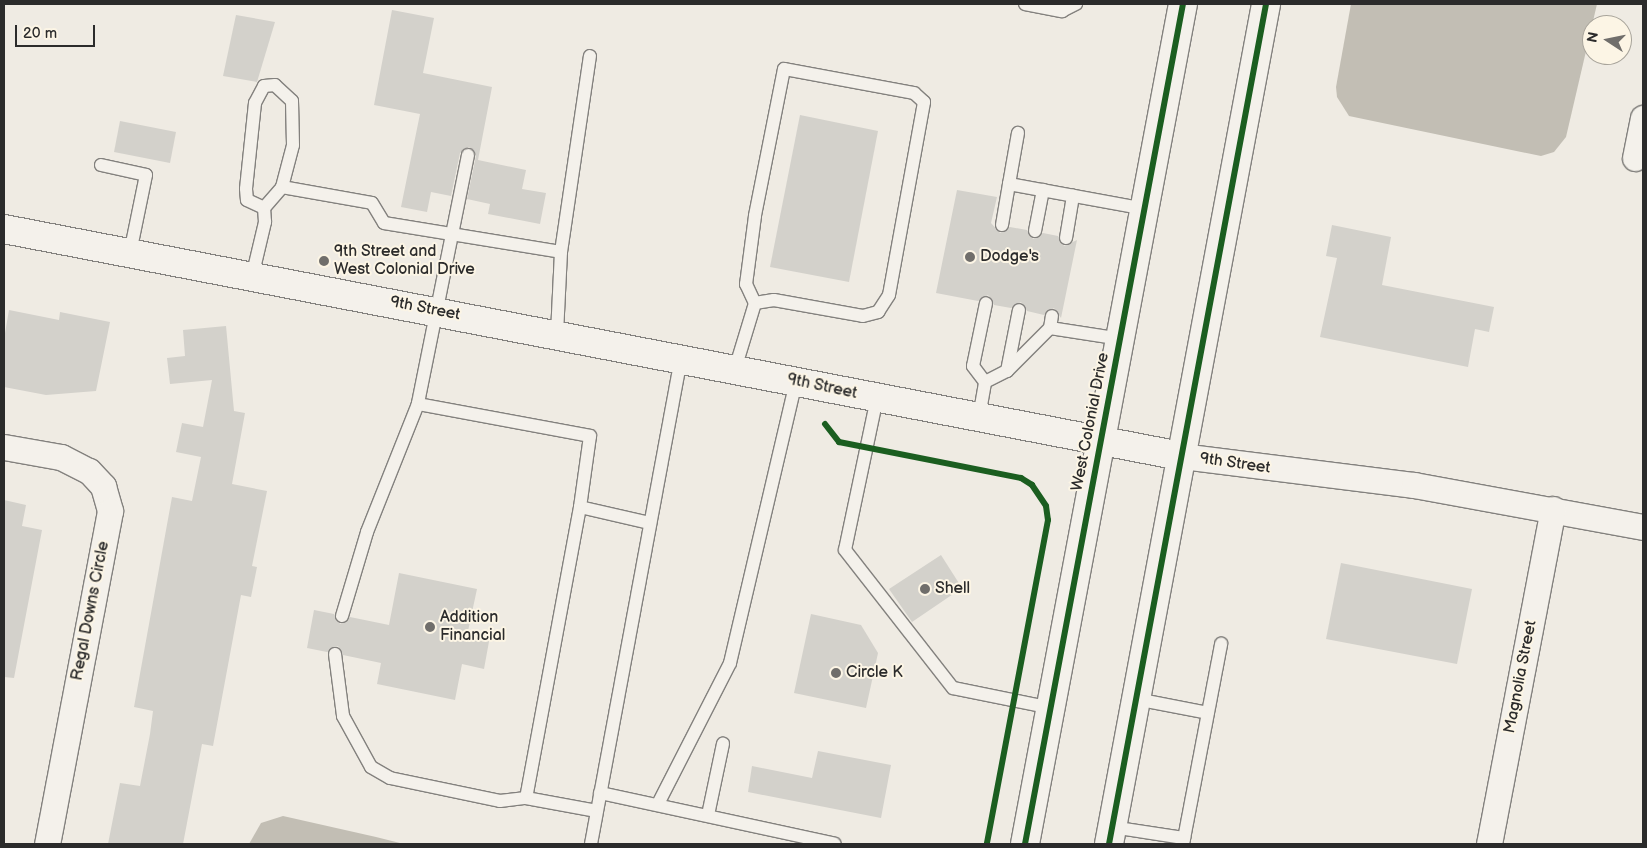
<!DOCTYPE html>
<style>
body{margin:0}
#map{position:relative;width:1647px;height:848px;overflow:hidden;background:#efebe3;font-family:"Balsamiq Sans",sans-serif}
div>[style]{position:absolute}
[style*='--x']{left:calc(var(--x)*1px);top:calc(var(--y)*1px);width:calc(var(--w)*1px);rotate:calc(var(--a)*1deg)}
.water>*{inset:0;background:#c2beb4}
.building>*{inset:0;background:#d3d1cb}
.roads{filter:drop-shadow(1px 0 #83817e) drop-shadow(-1px 0 #83817e) drop-shadow(0 1px #83817e) drop-shadow(0 -1px #83817e)}
.service>*{height:12px;margin:-6px;padding:0 6px;transform-origin:6px;border-radius:6px;background:#f4f1eb}
.minor>*{height:25px;margin:-12.5px;padding:0 12.5px;transform-origin:12.5px;border-radius:12.5px;background:#f4f1eb}
.tertiary>*{height:28px;margin:-14px;padding:0 14px;transform-origin:14px;border-radius:14px;background:#f4f1eb}
.trunk>*{height:28px;margin:-14px;padding:0 14px;transform-origin:14px;border-radius:14px;background:#f4f1eb}
.cycleway>*{height:6px;margin:-3px;padding:0 3px;transform-origin:3px;border-radius:3px;background:#1b5e20}
.dots>*{width:14px;height:14px;translate:-50% -50%;box-sizing:border-box;border:2px solid #fcf5e5;border-radius:50%}
span{translate:-50% -50%;white-space:nowrap;text-align:center;line-height:1.15;-webkit-text-stroke:4px #fcf5e5;paint-order:stroke}
.poi-label{font-size:16px;color:#2b2b2b}
.left{translate:0 -50%;text-align:left}
.street-label{font-size:16px;color:#2b2b2b}
.frame{position:absolute;inset:0;border:5px solid #2b2b2b;pointer-events:none}
.north{position:absolute;left:1582px;top:15px;width:50px;height:50px;box-sizing:border-box;background:#fcf5e5;border:1px solid #a8a49b;border-radius:50%;rotate:281deg;font-size:14px;font-weight:700;line-height:20px;text-align:center;color:#2b2b2b}
.north::after{content:'';display:block;margin:auto;width:18px;height:22px;background:#706e6b;clip-path:polygon(50% 0,100% 100%,50% 72%,0 100%)}
.scale{position:absolute;left:15px;top:25px;width:80px;height:22px;box-sizing:border-box;border:2px solid #2b2b2b;border-top:0;padding-left:6px;font-size:15px;line-height:18px;white-space:nowrap;color:#2b2b2b;-webkit-text-stroke:4px #fcf5e5;paint-order:stroke}
</style>
<div id="map">
<div class="water">
<i style="clip-path:polygon(1351px 4px,1597px 4px,1566px 137px,1554px 152px,1541px 156px,1349px 116px,1337px 97px,1336px 87px)"></i>
<i style="clip-path:polygon(283px 816px,376px 837px,404px 844px,249px 844px,261px 823px)"></i>
</div>
<div class="building">
<i style="clip-path:polygon(392px 10px,434px 18px,423px 73px,492px 87px,478px 160px,526px 170px,522px 189px,546px 193px,540px 224px,488px 214px,490px 204px,467px 199px,476px 156px,469px 147px,460px 153px,451px 196px,431px 192px,427px 212px,401px 207px,420px 114px,374px 105px)"></i>
<i style="clip-path:polygon(236px 15px,275px 22px,257px 82px,223px 76px)"></i>
<i style="clip-path:polygon(800px 115px,878px 131px,849px 282px,770px 267px)"></i>
<i style="clip-path:polygon(120px 121px,176px 132px,170px 163px,114px 152px)"></i>
<i style="clip-path:polygon(957px 190px,997px 197px,991px 223px,1000px 233px,1010px 227px,1027px 230px,1033px 239px,1043px 233px,1058px 236px,1064px 246px,1077px 240px,1061px 318px,1054px 308px,1044px 315px,1027px 311px,1021px 302px,1011px 308px,994px 305px,988px 295px,978px 301px,936px 293px)"></i>
<i style="clip-path:polygon(1332px 225px,1391px 237px,1382px 285px,1494px 307px,1489px 332px,1475px 329px,1468px 367px,1320px 337px,1337px 258px,1326px 256px)"></i>
<i style="clip-path:polygon(9px 310px,59px 320px,60px 312px,110px 322px,96px 391px,46px 395px,4px 387px,4px 339px)"></i>
<i style="clip-path:polygon(226px 326px,234px 411px,245px 413px,232px 484px,267px 491px,252px 566px,257px 567px,251px 597px,241px 595px,213px 746px,202px 744px,183px 844px,108px 844px,120px 783px,140px 786px,150px 734px,153px 711px,134px 707px,172px 497px,192px 501px,201px 457px,176px 452px,182px 423px,203px 427px,212px 380px,170px 384px,167px 358px,185px 356px,183px 330px)"></i>
<i style="clip-path:polygon(4px 500px,26px 505px,22px 526px,42px 530px,14px 678px,4px 677px)"></i>
<i style="clip-path:polygon(941px 555px,962px 588px,912px 622px,889px 589px)"></i>
<i style="clip-path:polygon(1341px 563px,1472px 589px,1457px 664px,1326px 639px)"></i>
<i style="clip-path:polygon(399px 573px,477px 589px,468px 631px,490px 636px,484px 669px,462px 664px,455px 700px,377px 684px,381px 663px,343px 655px,338px 646px,327px 652px,307px 648px,314px 610px,334px 614px,340px 624px,350px 617px,389px 625px)"></i>
<i style="clip-path:polygon(811px 614px,861px 625px,878px 653px,866px 708px,794px 693px)"></i>
<i style="clip-path:polygon(818px 751px,891px 765px,881px 818px,748px 792px,752px 766px,812px 778px)"></i>
</div>
<div class="roads">
<div class="service">
<i style="--x:1025;--y:4;--w:38;--a:11"></i>
<i style="--x:1062;--y:11;--w:16;--a:-27"></i>
<i style="--x:468;--y:155;--w:254;--a:101.4"></i>
<i style="--x:418;--y:404;--w:175;--a:10.5"></i>
<i style="--x:590;--y:436;--w:72;--a:98"></i>
<i style="--x:580;--y:507;--w:72;--a:12.9"></i>
<i style="--x:101;--y:165;--w:46;--a:12.5"></i>
<i style="--x:146;--y:175;--w:80;--a:101.6"></i>
<i style="--x:1009;--y:184;--w:52;--a:-80"></i>
<i style="--x:282;--y:187;--w:91;--a:10.1"></i>
<i style="--x:372;--y:203;--w:23;--a:59"></i>
<i style="--x:384;--y:223;--w:179;--a:9.3"></i>
<i style="--x:561;--y:252;--w:82;--a:92.8"></i>
<i style="--x:1002;--y:225;--w:42;--a:-80.3"></i>
<i style="--x:1009;--y:184;--w:138;--a:10.4"></i>
<i style="--x:1035;--y:231;--w:42;--a:-79"></i>
<i style="--x:1066;--y:238;--w:43;--a:-80.5"></i>
<i style="--x:561;--y:252;--w:198;--a:-81.6"></i>
<i style="--x:252;--y:277;--w:57;--a:-76.7"></i>
<i style="--x:265;--y:222;--w:14;--a:-94"></i>
<i style="--x:264;--y:208;--w:28;--a:-49"></i>
<i style="--x:282;--y:187;--w:43;--a:-75.3"></i>
<i style="--x:293;--y:145;--w:44;--a:-91.3"></i>
<i style="--x:292;--y:101;--w:23;--a:-137"></i>
<i style="--x:275;--y:85;--w:11;--a:175"></i>
<i style="--x:264;--y:86;--w:19;--a:118"></i>
<i style="--x:255;--y:103;--w:86;--a:96"></i>
<i style="--x:246;--y:189;--w:11;--a:85"></i>
<i style="--x:247;--y:200;--w:19;--a:25"></i>
<i style="--x:1050;--y:328;--w:72;--a:8.8"></i>
<i style="--x:735;--y:369;--w:69;--a:-73.1"></i>
<i style="--x:755;--y:303;--w:19;--a:-9"></i>
<i style="--x:774;--y:300;--w:90;--a:10.2"></i>
<i style="--x:863;--y:316;--w:16;--a:-15"></i>
<i style="--x:878;--y:312;--w:20;--a:-57"></i>
<i style="--x:889;--y:295;--w:196;--a:-79.7"></i>
<i style="--x:924;--y:102;--w:13;--a:-138"></i>
<i style="--x:914;--y:93;--w:132;--a:-169.5"></i>
<i style="--x:784;--y:69;--w:150;--a:101.2"></i>
<i style="--x:755;--y:216;--w:69;--a:97.5"></i>
<i style="--x:746;--y:284;--w:21;--a:65"></i>
<i style="--x:1007;--y:371;--w:62;--a:-78.9"></i>
<i style="--x:985;--y:382;--w:20;--a:-127"></i>
<i style="--x:973;--y:366;--w:64;--a:-78.3"></i>
<i style="--x:877;--y:398;--w:155;--a:101.9"></i>
<i style="--x:845;--y:550;--w:175;--a:52"></i>
<i style="--x:953;--y:688;--w:100;--a:11.5"></i>
<i style="--x:979;--y:417;--w:36;--a:-80"></i>
<i style="--x:985;--y:382;--w:25;--a:-27"></i>
<i style="--x:1007;--y:371;--w:61;--a:-45"></i>
<i style="--x:1050;--y:328;--w:12;--a:-81"></i>
<i style="--x:580;--y:507;--w:296;--a:100.5"></i>
<i style="--x:526;--y:798;--w:72;--a:10.4"></i>
<i style="--x:342;--y:616;--w:88;--a:-73.4"></i>
<i style="--x:367;--y:532;--w:138;--a:-68.3"></i>
<i style="--x:335;--y:654;--w:63;--a:82.6"></i>
<i style="--x:343;--y:716;--w:58;--a:61.2"></i>
<i style="--x:371;--y:767;--w:22;--a:30"></i>
<i style="--x:390;--y:778;--w:112;--a:11.8"></i>
<i style="--x:500;--y:801;--w:26;--a:-7"></i>
<i style="--x:1136;--y:699;--w:73;--a:11"></i>
<i style="--x:600;--y:793;--w:240;--a:12.2"></i>
<i style="--x:658;--y:804;--w:158;--a:-62.9"></i>
<i style="--x:730;--y:663;--w:289;--a:-76.8"></i>
<i style="--x:708;--y:815;--w:73;--a:-78.1"></i>
<i style="--x:1112;--y:827;--w:73;--a:8.7"></i>
<i style="--x:591;--y:844;--w:494;--a:-79.5"></i>
<i style="--x:1183;--y:844;--w:204;--a:-79.2"></i>
</div>
<div class="minor">
<i style="--x:1635;--y:158;--w:41;--a:-78.7"></i>
<i style="--x:4;--y:447;--w:58;--a:10"></i>
<i style="--x:61;--y:457;--w:31;--a:27"></i>
<i style="--x:89;--y:471;--w:21;--a:47"></i>
<i style="--x:103;--y:486;--w:26;--a:74"></i>
<i style="--x:110;--y:511;--w:339;--a:100.7"></i>
<i style="--x:1181;--y:456;--w:235;--a:7.1"></i>
<i style="--x:1414;--y:485;--w:233;--a:10.4"></i>
<i style="--x:1489;--y:844;--w:341;--a:-79.2"></i>
</div>
<div class="tertiary">
<i style="--x:4;--y:229;--w:1199;--a:10.92"></i>
</div>
<div class="trunk">
<i style="--x:1025;--y:844;--w:855;--a:-79.35"></i>
<i style="--x:1109;--y:844;--w:855;--a:-79.41"></i>
</div>
</div>
<div class="cycleway">
<i style="--x:825;--y:424;--w:23;--a:52"></i>
<i style="--x:839;--y:442;--w:186;--a:11.2"></i>
<i style="--x:1021;--y:478;--w:13;--a:32"></i>
<i style="--x:1032;--y:485;--w:25;--a:56"></i>
<i style="--x:1046;--y:506;--w:14;--a:82"></i>
<i style="--x:1048;--y:520;--w:330;--a:100.7"></i>
<i style="--x:1025;--y:844;--w:855;--a:-79.35"></i>
<i style="--x:1109;--y:844;--w:855;--a:-79.41"></i>
</div>
<div class="dots">
<i style="left:970px;top:257px;background:#706e6b"></i>
<i style="left:324px;top:261px;background:#706e6b"></i>
<i style="left:925px;top:589px;background:#706e6b"></i>
<i style="left:430px;top:627px;background:#706e6b"></i>
<i style="left:836px;top:673px;background:#706e6b"></i>
</div>
<div class="poi-label">
<span class="left" style="left:334px;top:261px">9th Street and<br>West Colonial Drive</span>
<span class="left" style="left:980px;top:257px">Dodge's</span>
<span class="left" style="left:935px;top:589px">Shell</span>
<span class="left" style="left:440px;top:627px">Addition<br>Financial</span>
<span class="left" style="left:846px;top:673px">Circle K</span>
</div>
<div class="street-label">
<span style="left:425px;top:309px;rotate:11deg">9th Street</span>
<span style="left:822px;top:387px;rotate:12deg">9th Street</span>
<span style="left:1091px;top:422px;rotate:-79deg">West Colonial Drive</span>
<span style="left:1235px;top:464px;rotate:8deg">9th Street</span>
<span style="left:91px;top:611px;rotate:-79deg">Regal Downs Circle</span>
<span style="left:1521px;top:677px;rotate:-79deg">Magnolia Street</span>
</div>
<div class="frame"></div>
<div class="north">N</div>
<div class="scale">20 m</div>
</div>
